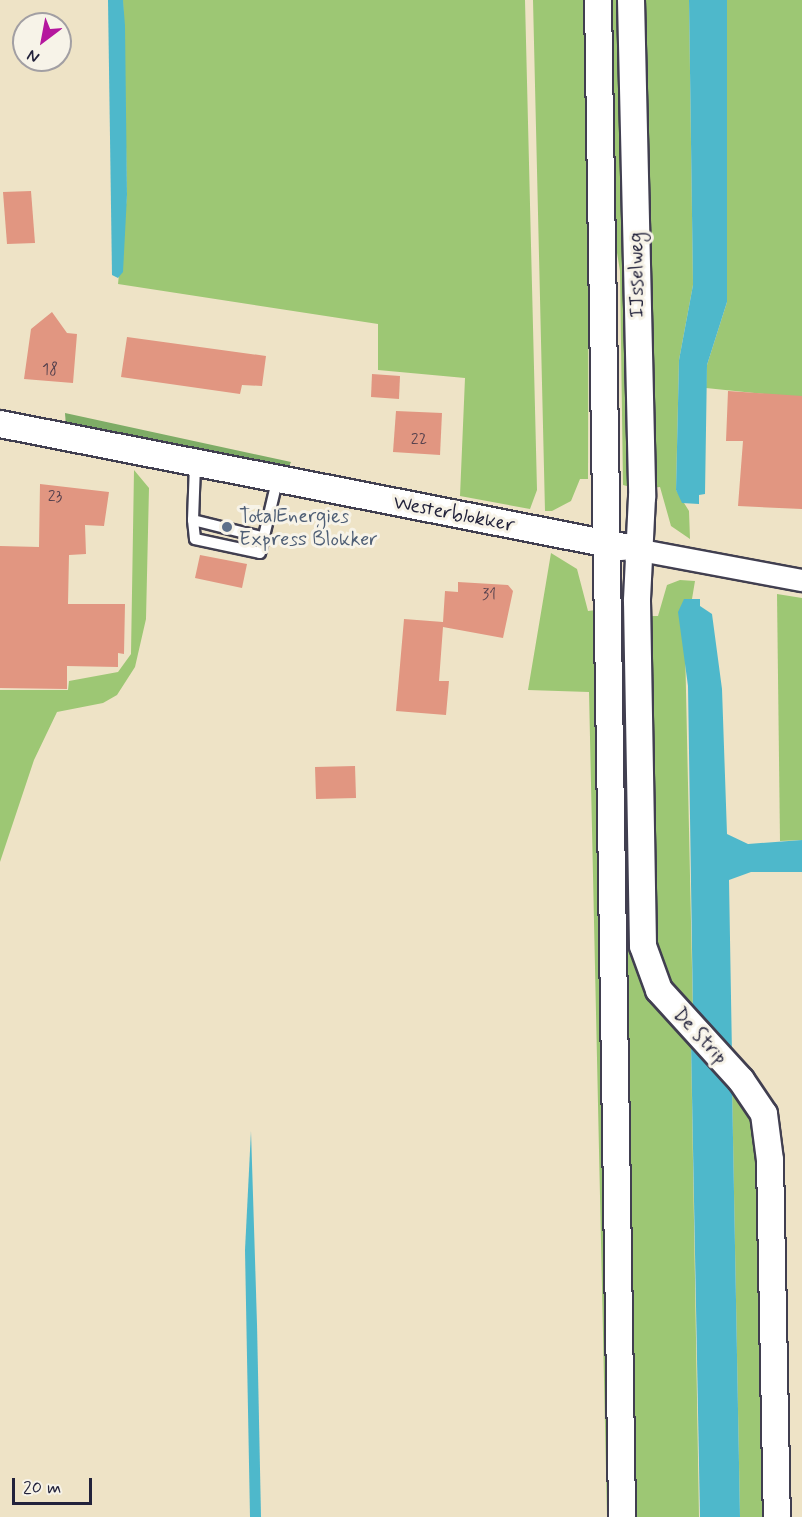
<!DOCTYPE html>
<style>
body{margin:0}
#map{position:relative;width:802px;height:1517px;overflow:hidden;background:#eee3c6;font-family:Mynerve,sans-serif}
div>[style]{position:absolute}
[style*='--x']{left:calc(var(--x)*1px);top:calc(var(--y)*1px);width:calc(var(--w)*1px);rotate:calc(var(--a)*1deg)}
.green>*{inset:0;background:#9dc774}
.forest>*{inset:0;background:#7eac66}
.water>*{inset:0;background:#4eb8cb}
.building>*{inset:0;background:#e19681}
.roads{filter:drop-shadow(2px 0 #413f50) drop-shadow(-2px 0 #413f50) drop-shadow(0 2px #413f50) drop-shadow(0 -2px #413f50)}
.service>*{height:10px;margin:-5px;padding:0 5px;transform-origin:5px;border-radius:5px;background:#fff}
.minor>*{height:21px;margin:-10.5px;padding:0 10.5px;transform-origin:10.5px;border-radius:10.5px;background:#fff}
.tertiary>*{height:26px;margin:-13px;padding:0 13px;transform-origin:13px;border-radius:13px;background:#fff}
.dots>*{width:16px;height:16px;translate:-50% -50%;box-sizing:border-box;border:3px solid #f7f3e8;border-radius:50%}
span{translate:-50% -50%;white-space:nowrap;text-align:center;line-height:1.15;-webkit-text-stroke:6px #f7f3e8;paint-order:stroke}
.number-label{font-size:16px;color:#523f4c}
.number-label span{-webkit-text-stroke-width:0}
.street-label{font-size:20px;color:#22223b}
.service-label{font-size:20px;color:#4e5e75}
.left{translate:0 -50%;text-align:left}
.north{position:absolute;left:12px;top:12px;width:60px;height:60px;box-sizing:border-box;background:#f7f3e8;border:2px solid #a29fa3;border-radius:50%;rotate:212deg;font-size:16px;font-weight:700;line-height:24px;text-align:center;color:#22223b}
.north::after{content:'';display:block;margin:auto;width:21px;height:27px;background:#b5179e;clip-path:polygon(50% 0,100% 100%,50% 72%,0 100%)}
.scale{position:absolute;left:12px;top:1478px;width:80px;height:27px;box-sizing:border-box;border:3px solid #22223b;border-top:0;padding-left:8px;font-size:18px;line-height:21px;white-space:nowrap;color:#22223b;-webkit-text-stroke:4px #f7f3e8;paint-order:stroke}
</style>
<div id="map">
<div class="green">
<i style="clip-path:polygon(123px 0,525px 0,537px 490px,530px 509px,460px 496px,465px 378px,378px 370px,378px 324px,118px 284px,127px 195px)"></i>
<i style="clip-path:polygon(533px 0,589px 0,588px 479px,580px 479px,571px 501px,552px 511px,545px 511px)"></i>
<i style="clip-path:polygon(604px 0,625px 0,634px 488px,623px 485px,620px 271px,607px 192px)"></i>
<i style="clip-path:polygon(638px 0,689px 0,693px 285px,679px 360px,676px 490px,689px 511px,690px 539px,671px 526px,660px 487px,652px 488px)"></i>
<i style="clip-path:polygon(727px 0,802px 0,802px 398px,706px 388px,707px 365px,727px 302px)"></i>
<i style="clip-path:polygon(134px 470px,149px 488px,146px 619px,135px 667px,117px 695px,103px 703px,57px 712px,34px 760px,0 862px,0 690px,68px 690px,69px 681px,118px 672px,131px 654px)"></i>
<i style="clip-path:polygon(551px 553px,577px 569px,588px 611px,596px 610px,616px 1517px,607px 1517px,589px 692px,528px 690px)"></i>
<i style="clip-path:polygon(680px 580px,695px 581px,692px 599px,684px 599px,693px 1014px,674px 997px,656px 951px,649px 616px,658px 616px,667px 585px)"></i>
<i style="clip-path:polygon(777px 594px,802px 598px,802px 840px,780px 841px)"></i>
<i style="clip-path:polygon(614px 606px,625px 608px,633px 946px,691px 1042px,699px 1517px,630px 1517px)"></i>
<i style="clip-path:polygon(732px 1084px,756px 1121px,770px 1517px,740px 1517px)"></i>
</div>
<div class="forest">
<i style="clip-path:polygon(65px 413px,291px 462px,287px 471px,66px 427px)"></i>
</div>
<div class="water">
<i style="clip-path:polygon(108px 0,123px 0,125px 26px,127px 195px,123px 272px,118px 278px,112px 275px)"></i>
<i style="clip-path:polygon(689px 0,727px 0,727px 302px,707px 365px,705px 494px,699px 495px,699px 504px,682px 503px,676px 490px,679px 360px,693px 285px)"></i>
<i style="clip-path:polygon(684px 599px,700px 599px,700px 606px,712px 614px,722px 689px,727px 834px,748px 844px,802px 840px,802px 872px,751px 872px,729px 880px,732px 1055px,693px 1014px,688px 686px,678px 612px)"></i>
<i style="clip-path:polygon(691px 1042px,732px 1084px,740px 1517px,700px 1517px)"></i>
<i style="clip-path:polygon(251px 1131px,257px 1324px,261px 1517px,250px 1517px,245px 1250px)"></i>
</div>
<div class="building">
<i style="clip-path:polygon(31px 191px,35px 243px,7px 244px,3px 192px)"></i>
<i style="clip-path:polygon(52px 312px,67px 333px,77px 334px,73px 383px,24px 379px,31px 329px)"></i>
<i style="clip-path:polygon(127px 337px,266px 356px,262px 386px,242px 385px,240px 394px,121px 377px)"></i>
<i style="clip-path:polygon(372px 374px,400px 376px,399px 399px,371px 397px)"></i>
<i style="clip-path:polygon(728px 391px,802px 396px,802px 509px,738px 506px,743px 441px,726px 441px)"></i>
<i style="clip-path:polygon(396px 411px,442px 413px,440px 455px,393px 452px)"></i>
<i style="clip-path:polygon(40px 484px,109px 492px,104px 526px,85px 525px,86px 554px,69px 555px,68px 604px,125px 604px,124px 654px,118px 653px,118px 667px,67px 666px,67px 689px,0 688px,0 546px,39px 547px)"></i>
<i style="clip-path:polygon(200px 555px,247px 564px,242px 588px,195px 578px)"></i>
<i style="clip-path:polygon(458px 582px,508px 585px,513px 591px,503px 638px,443px 627px,439px 681px,449px 681px,446px 715px,396px 711px,404px 619px,443px 622px,445px 591px,458px 592px)"></i>
<i style="clip-path:polygon(355px 766px,356px 798px,316px 799px,315px 767px)"></i>
</div>
<div class="roads">
<div class="service">
<i style="--x:195;--y:465;--w:55;--a:92.1"></i>
<i style="--x:193;--y:520;--w:74;--a:14"></i>
<i style="--x:193;--y:520;--w:19;--a:84"></i>
<i style="--x:195;--y:539;--w:66;--a:12.2"></i>
<i style="--x:260;--y:553;--w:74;--a:-76.7"></i>
</div>
<div class="minor">
<i style="--x:641;--y:550;--w:164;--a:10.6"></i>
</div>
<div class="tertiary">
<i style="--x:598;--y:0;--w:1517;--a:89.09"></i>
<i style="--x:631;--y:0;--w:497;--a:88.7"></i>
<i style="--x:642;--y:497;--w:104;--a:92.8"></i>
<i style="--x:637;--y:601;--w:345;--a:89"></i>
<i style="--x:643;--y:946;--w:47;--a:70"></i>
<i style="--x:659;--y:990;--w:122;--a:47.7"></i>
<i style="--x:741;--y:1080;--w:41;--a:55.9"></i>
<i style="--x:764;--y:1114;--w:46;--a:82.6"></i>
<i style="--x:770;--y:1160;--w:357;--a:88.9"></i>
<i style="--x:0;--y:424;--w:636;--a:11.15"></i>
</div>
</div>
<div class="dots">
<i style="left:227px;top:527px;background:#5c6f8a"></i>
</div>
<div class="number-label">
<span style="left:50px;top:370px">18</span>
<span style="left:419px;top:440px">22</span>
<span style="left:55px;top:497px">23</span>
<span style="left:489px;top:595px">31</span>
</div>
<div class="street-label">
<span style="left:637px;top:275px;rotate:-91deg">IJsselweg</span>
<span style="left:454px;top:514px;rotate:11deg">Westerblokker</span>
<span style="left:700px;top:1036px;rotate:47deg">De Strip</span>
</div>
<div class="service-label">
<span class="left" style="left:239px;top:528px">TotalEnergies<br>Express Blokker</span>
</div>
<div class="north">N</div>
<div class="scale">20 m</div>
</div>
